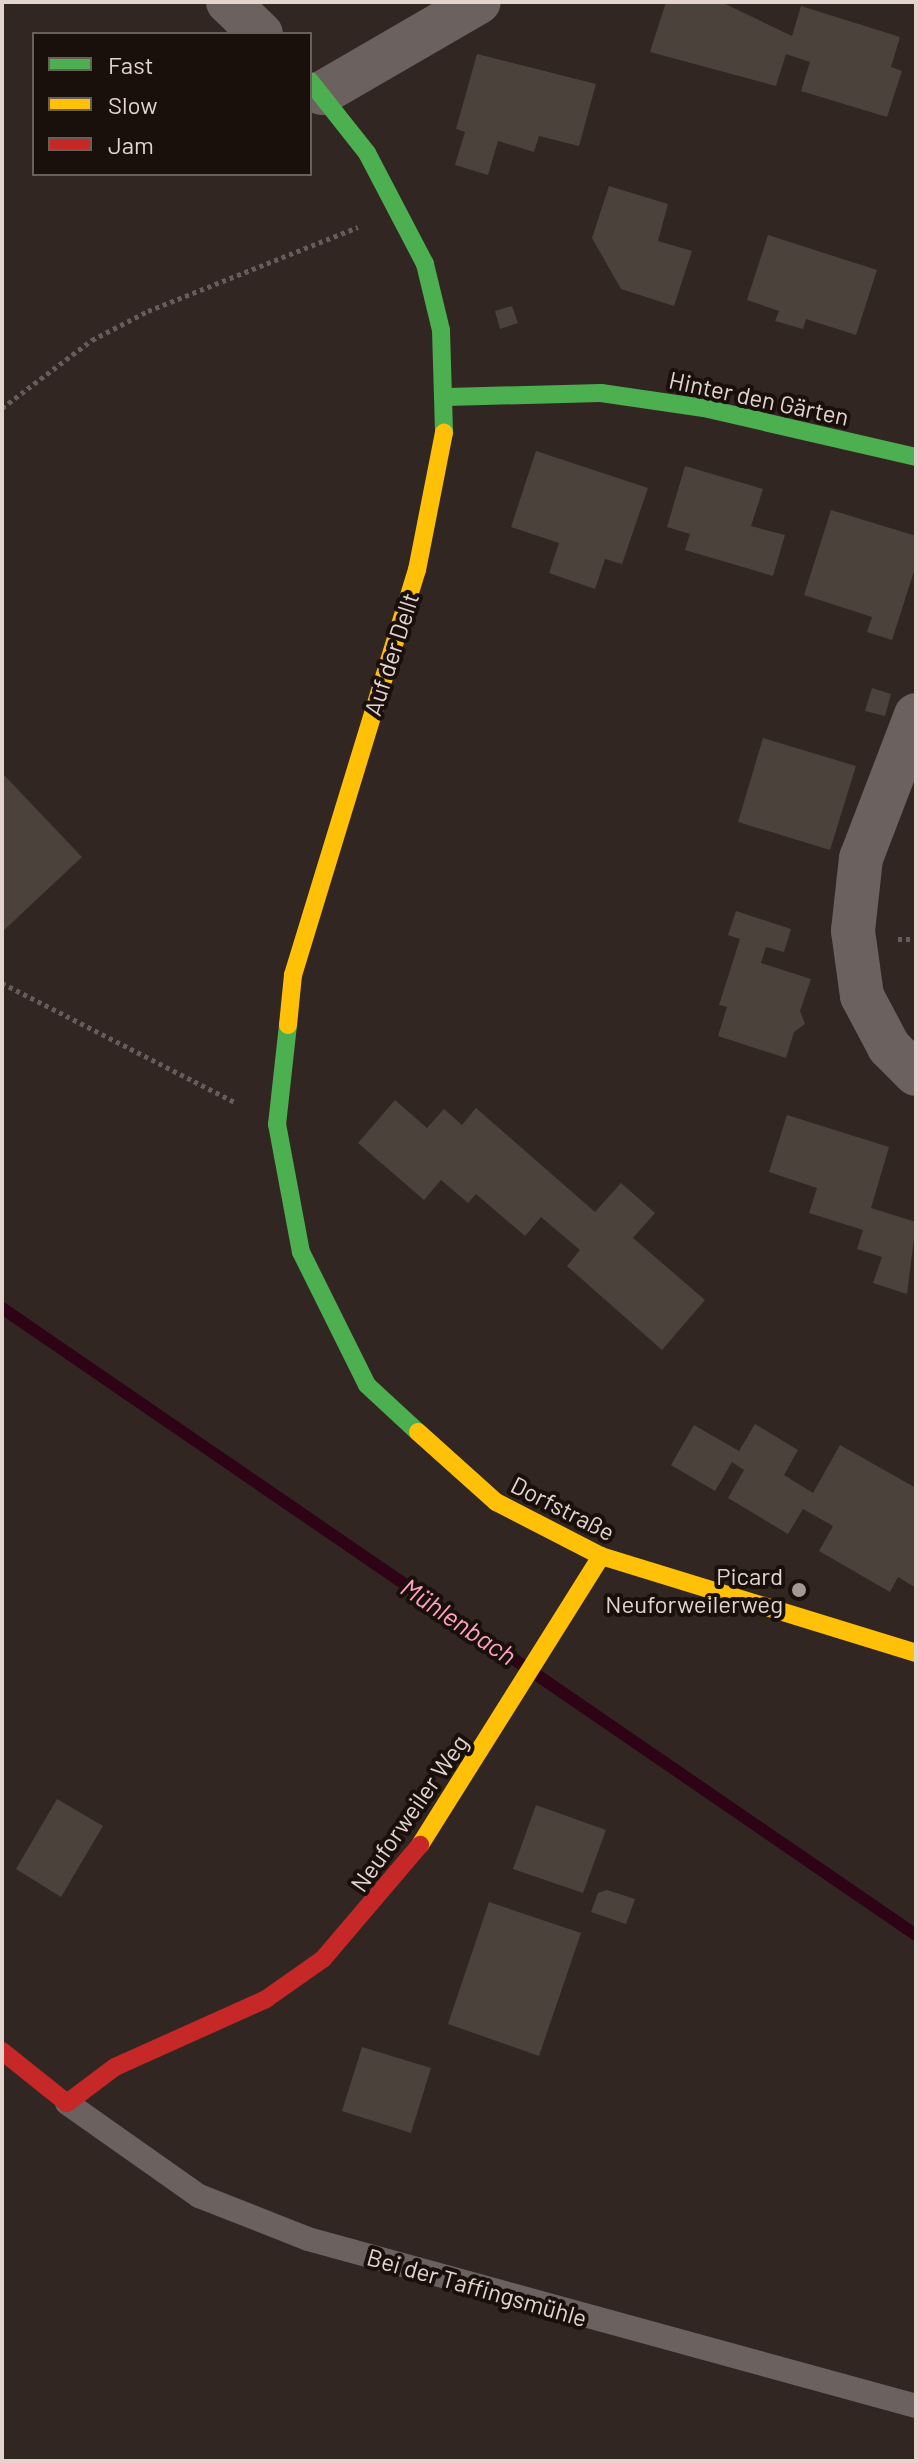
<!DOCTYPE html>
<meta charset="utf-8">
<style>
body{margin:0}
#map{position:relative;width:918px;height:2463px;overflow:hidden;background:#322622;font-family:Barlow,sans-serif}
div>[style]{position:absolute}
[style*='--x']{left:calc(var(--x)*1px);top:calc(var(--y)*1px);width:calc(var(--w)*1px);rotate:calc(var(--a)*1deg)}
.stream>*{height:12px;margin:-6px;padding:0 6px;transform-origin:6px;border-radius:6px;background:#2e0316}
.building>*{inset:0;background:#4b423c}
.path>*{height:5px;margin-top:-2.5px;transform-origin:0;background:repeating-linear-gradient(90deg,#665c5a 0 4px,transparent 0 8px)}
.lane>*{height:24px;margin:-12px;padding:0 12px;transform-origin:12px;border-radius:12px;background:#6b615f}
.street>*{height:44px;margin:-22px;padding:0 22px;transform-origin:22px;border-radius:22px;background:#6b615f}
.fast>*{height:18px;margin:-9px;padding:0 9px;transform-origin:9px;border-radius:9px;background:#4caf50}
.slow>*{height:18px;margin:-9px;padding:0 9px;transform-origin:9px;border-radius:9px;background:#ffc107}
.jam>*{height:18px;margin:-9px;padding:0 9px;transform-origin:9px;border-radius:9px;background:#c62828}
.dots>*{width:22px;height:22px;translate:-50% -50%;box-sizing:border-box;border:4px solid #190f0b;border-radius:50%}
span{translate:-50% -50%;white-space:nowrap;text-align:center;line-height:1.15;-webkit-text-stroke:8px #190f0b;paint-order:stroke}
.street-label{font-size:24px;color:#e3d4ce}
.poi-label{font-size:24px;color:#e3d4ce}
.right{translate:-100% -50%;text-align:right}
.water-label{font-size:26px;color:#fea2c3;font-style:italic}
.frame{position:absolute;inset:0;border:4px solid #e3d4ce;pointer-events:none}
.legend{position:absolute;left:32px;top:32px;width:280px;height:144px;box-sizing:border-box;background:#190f0b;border:2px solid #6a5e59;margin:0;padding:10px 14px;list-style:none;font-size:24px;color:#e3d4ce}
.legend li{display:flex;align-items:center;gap:16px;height:40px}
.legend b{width:40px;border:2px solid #6a5e59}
</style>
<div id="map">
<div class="stream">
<i style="--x:2;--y:1308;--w:1108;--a:34.45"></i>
</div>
<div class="building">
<i style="clip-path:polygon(666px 2px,721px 2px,792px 36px,801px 6px,900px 37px,891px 67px,902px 71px,887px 117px,801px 91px,810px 62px,786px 54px,776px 86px,650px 52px)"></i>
<i style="clip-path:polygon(477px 54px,596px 84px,579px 146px,539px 136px,534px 152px,498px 141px,488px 175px,455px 165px,465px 132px,456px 129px)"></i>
<i style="clip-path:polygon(609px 186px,668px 204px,658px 241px,692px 251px,674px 306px,621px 289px,592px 238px)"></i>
<i style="clip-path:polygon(768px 235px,877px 270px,856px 335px,806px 319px,803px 329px,775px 321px,779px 311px,747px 300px)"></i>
<i style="clip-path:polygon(512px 306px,518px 323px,500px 329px,495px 311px)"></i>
<i style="clip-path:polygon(536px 451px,648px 488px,622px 564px,605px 559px,595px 589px,549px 573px,559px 543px,511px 527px)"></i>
<i style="clip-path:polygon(685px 466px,763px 489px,751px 526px,785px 535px,773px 576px,685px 550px,690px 534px,667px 527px)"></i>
<i style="clip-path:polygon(831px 510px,916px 536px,916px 565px,892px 640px,867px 632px,872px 617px,804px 595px)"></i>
<i style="clip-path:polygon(872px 688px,891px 694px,885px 716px,865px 711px)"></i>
<i style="clip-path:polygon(763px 738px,856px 766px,830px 850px,738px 822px)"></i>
<i style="clip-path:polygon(2px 773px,82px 857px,2px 932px)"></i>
<i style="clip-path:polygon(736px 911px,791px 929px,784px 952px,766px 947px,761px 963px,811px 979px,800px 1011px,805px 1024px,794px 1032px,786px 1058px,718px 1036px,727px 1007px,719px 1005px,740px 939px,728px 935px)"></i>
<i style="clip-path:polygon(395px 1100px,427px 1128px,444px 1109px,462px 1125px,476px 1108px,595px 1212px,621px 1183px,655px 1213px,633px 1238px,705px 1300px,662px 1350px,567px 1266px,580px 1250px,541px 1217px,525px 1236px,476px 1194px,468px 1203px,441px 1180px,424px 1200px,358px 1143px)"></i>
<i style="clip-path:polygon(787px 1115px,889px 1147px,871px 1208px,916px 1222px,907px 1294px,873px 1283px,882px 1257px,857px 1249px,863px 1230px,809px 1213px,817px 1188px,769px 1172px)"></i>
<i style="clip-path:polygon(755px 1424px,798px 1450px,784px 1475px,813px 1493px,840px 1445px,916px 1488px,916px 1588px,898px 1577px,890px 1592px,819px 1551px,833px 1526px,803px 1509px,788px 1534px,728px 1498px,744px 1470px,732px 1462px,715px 1491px,671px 1465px,694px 1425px,739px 1451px)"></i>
<i style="clip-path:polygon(57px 1799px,103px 1826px,61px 1897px,16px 1869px)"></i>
<i style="clip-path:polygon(536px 1805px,606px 1830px,583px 1893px,513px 1869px)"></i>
<i style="clip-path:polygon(607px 1890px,635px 1899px,626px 1924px,591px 1912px,598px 1893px)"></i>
<i style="clip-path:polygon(489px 1902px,581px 1933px,539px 2056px,448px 2024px)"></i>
<i style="clip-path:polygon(362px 2047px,431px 2068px,411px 2133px,342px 2111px)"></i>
</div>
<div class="path">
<i style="--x:2;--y:408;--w:113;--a:-37.1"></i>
<i style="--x:92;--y:340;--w:63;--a:-27.4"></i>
<i style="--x:148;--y:311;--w:226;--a:-21.8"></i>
<i style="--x:898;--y:939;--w:18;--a:0"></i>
<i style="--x:2;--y:983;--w:263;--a:27.1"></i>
</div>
<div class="lane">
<i style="--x:67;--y:2103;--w:161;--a:35.2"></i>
<i style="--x:199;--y:2196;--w:117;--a:21.5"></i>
<i style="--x:308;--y:2239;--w:631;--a:15.36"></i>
</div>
<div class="street">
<i style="--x:228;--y:2;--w:46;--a:44.1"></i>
<i style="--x:322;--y:93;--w:181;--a:-30.1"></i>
<i style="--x:916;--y:715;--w:153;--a:111"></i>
<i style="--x:861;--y:858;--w:73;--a:96.3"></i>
<i style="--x:853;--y:931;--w:66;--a:82.1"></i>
<i style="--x:862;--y:996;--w:58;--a:62.1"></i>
<i style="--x:889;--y:1047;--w:38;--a:45"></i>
</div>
<div class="fast">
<i style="--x:310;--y:81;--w:92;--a:51.6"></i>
<i style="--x:367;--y:153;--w:125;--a:62.4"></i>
<i style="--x:425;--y:264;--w:68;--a:76.4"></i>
<i style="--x:441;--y:330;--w:103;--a:88.3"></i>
<i style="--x:447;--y:397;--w:154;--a:-1.5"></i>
<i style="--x:601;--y:393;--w:104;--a:8.3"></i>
<i style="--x:704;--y:408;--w:218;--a:13"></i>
<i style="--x:288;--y:1025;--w:100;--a:96.3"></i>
<i style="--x:277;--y:1124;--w:130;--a:79.4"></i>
<i style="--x:301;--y:1252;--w:148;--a:63.6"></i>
<i style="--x:367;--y:1385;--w:69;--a:42.7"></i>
</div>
<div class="slow">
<i style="--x:288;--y:1025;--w:50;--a:-84.3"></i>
<i style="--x:293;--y:975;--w:424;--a:-73"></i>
<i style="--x:417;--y:570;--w:140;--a:-78.9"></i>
<i style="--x:418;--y:1432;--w:105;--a:41.9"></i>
<i style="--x:496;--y:1502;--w:118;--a:27.2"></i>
<i style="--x:601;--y:1556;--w:330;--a:17.1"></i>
<i style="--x:420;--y:1845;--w:341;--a:-57.9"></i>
</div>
<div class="jam">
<i style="--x:2;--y:2051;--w:83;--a:38.7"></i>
<i style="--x:67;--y:2103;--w:60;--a:-36.9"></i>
<i style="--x:115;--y:2067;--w:166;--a:-24.2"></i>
<i style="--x:266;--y:1999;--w:70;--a:-35.1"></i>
<i style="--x:323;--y:1959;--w:150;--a:-49.6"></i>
</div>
<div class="dots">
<i style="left:799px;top:1590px;background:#a59792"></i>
</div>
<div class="street-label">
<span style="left:759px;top:398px;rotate:12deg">Hinter den Gärten</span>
<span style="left:391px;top:654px;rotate:-72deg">Auf der Dellt</span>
<span style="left:563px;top:1508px;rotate:27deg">Dorfstraße</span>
<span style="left:409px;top:1813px;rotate:-55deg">Neuforweiler Weg</span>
<span style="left:477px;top:2287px;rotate:16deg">Bei der Taffingsmühle</span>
</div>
<div class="poi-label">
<span class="right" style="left:783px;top:1590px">Picard<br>Neuforweilerweg</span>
</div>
<div class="water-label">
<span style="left:459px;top:1621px;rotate:34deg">Mühlenbach</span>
</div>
<div class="frame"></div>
<ul class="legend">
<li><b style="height:10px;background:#4caf50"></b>Fast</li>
<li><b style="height:10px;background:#ffc107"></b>Slow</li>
<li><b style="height:10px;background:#c62828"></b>Jam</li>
</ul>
</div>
